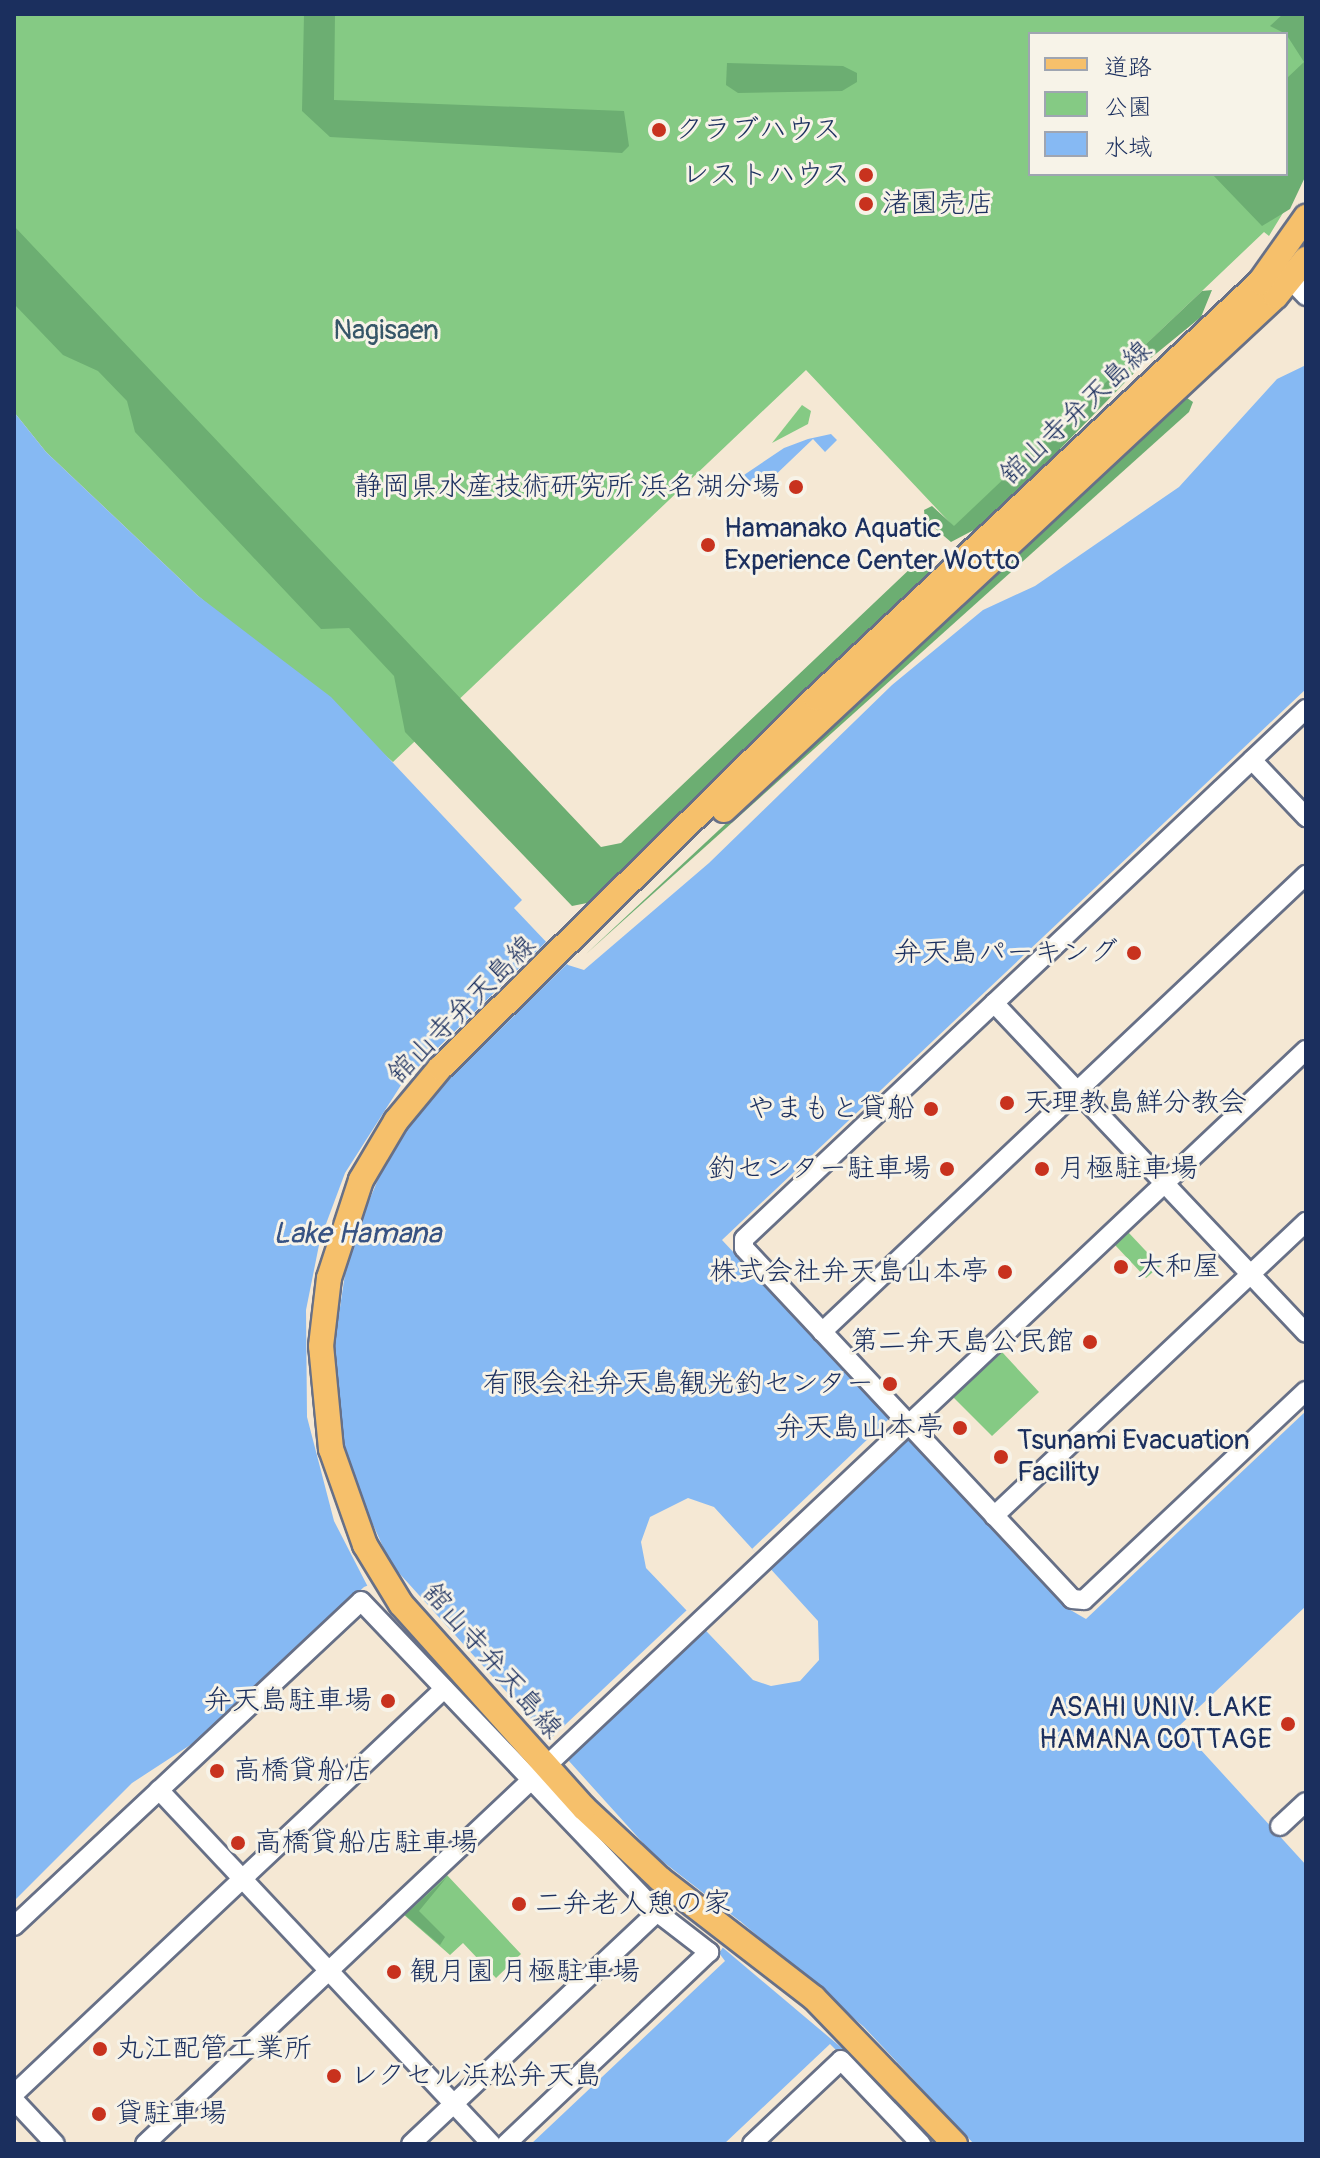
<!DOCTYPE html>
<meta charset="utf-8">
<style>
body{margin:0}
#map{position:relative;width:1320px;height:2158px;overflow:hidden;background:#f5e8d4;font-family:Pangolin,"Klee One",sans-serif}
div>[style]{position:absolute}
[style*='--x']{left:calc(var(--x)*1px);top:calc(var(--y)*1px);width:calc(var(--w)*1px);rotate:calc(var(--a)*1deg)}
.green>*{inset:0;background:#85ca84}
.forest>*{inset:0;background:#6cae72}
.water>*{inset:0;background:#86b9f3}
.pier>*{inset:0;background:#f5e8d4}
.roads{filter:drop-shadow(2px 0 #677087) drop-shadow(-2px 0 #677087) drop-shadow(0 2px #677087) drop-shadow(0 -2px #677087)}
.minor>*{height:18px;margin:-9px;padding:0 9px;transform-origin:9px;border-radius:9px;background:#fff}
.major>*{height:24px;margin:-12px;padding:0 12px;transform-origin:12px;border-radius:12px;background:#f6c06b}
.dots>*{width:22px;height:22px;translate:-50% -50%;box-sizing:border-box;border:4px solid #f7f3e8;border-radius:50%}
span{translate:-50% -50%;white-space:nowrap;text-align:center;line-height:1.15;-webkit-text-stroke:6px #f7f3e8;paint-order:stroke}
.poi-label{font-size:28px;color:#1b2f5e}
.left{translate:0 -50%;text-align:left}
.right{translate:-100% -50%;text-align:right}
.park-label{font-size:28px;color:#365668}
.street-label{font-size:28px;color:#1b2f5e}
.water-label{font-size:30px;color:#365283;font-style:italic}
.frame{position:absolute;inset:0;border:16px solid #1b2f5e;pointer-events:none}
.legend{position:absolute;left:1028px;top:32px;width:260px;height:144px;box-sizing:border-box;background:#f7f3e8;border:2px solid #9fa5b1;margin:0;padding:10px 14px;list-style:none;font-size:24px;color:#1b2f5e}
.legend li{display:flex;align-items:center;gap:16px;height:40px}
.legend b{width:40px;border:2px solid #9fa5b1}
</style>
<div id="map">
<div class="green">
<i style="clip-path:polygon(evenodd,14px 14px,1306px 14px,1306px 175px,1269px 236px,1264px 232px,954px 527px,806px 370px,393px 762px,197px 595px,46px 452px,14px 412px,14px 14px,1030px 34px,1286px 34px,1286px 174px,1030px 174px,1030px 34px)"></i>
<i style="clip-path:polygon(802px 405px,811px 411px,808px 424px,772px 443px)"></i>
<i style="clip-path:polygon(1128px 1232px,1160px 1266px,1146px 1278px,1115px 1245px)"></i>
<i style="clip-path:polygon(1002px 1352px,1039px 1392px,992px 1436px,953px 1397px)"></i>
<i style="clip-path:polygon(446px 1874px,521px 1954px,496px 1978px,463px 1943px,450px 1955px,403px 1914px)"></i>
</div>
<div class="forest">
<i style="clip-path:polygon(304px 14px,335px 14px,334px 100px,624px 111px,629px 146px,622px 153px,330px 137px,302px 111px)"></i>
<i style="clip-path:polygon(1283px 14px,1306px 14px,1306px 175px,1290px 209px,1262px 226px,1212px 174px,1286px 174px,1286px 79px,1304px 62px,1286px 34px,1270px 26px)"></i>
<i style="clip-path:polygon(727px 63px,843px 66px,857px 73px,857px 82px,842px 91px,738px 93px,726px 85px)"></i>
<i style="clip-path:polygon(14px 226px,601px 847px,621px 843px,913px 566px,927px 561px,932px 574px,592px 902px,572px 906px,405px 732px,394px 676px,349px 628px,321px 629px,135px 432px,127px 401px,98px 371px,63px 355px,14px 304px)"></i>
<i style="clip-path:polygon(1212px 290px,1201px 317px,1141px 366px,989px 522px,951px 542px,925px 520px,924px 510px,932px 506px,954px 526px,1202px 291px)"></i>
<i style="clip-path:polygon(1184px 396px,1193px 402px,1189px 412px,586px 954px)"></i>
<i style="clip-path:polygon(447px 1877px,419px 1911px,445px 1937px,440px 1945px,405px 1915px)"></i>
</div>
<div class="water">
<i style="clip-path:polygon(evenodd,1306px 365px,1306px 689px,722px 1240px,1067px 1608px,1086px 1619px,1306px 1411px,1306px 1606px,1179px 1726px,1306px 1865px,1306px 2144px,974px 2144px,864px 2027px,839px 2053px,830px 2044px,724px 2144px,531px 2144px,725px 1961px,719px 1953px,741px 1922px,653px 1854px,399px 1573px,364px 1587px,204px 1736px,132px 1783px,14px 1901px,14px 412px,46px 452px,197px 595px,331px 697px,522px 900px,514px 908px,568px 965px,584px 970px,709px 863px,892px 685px,983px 610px,1035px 586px,1179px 487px,1277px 379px,1306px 365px,688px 1498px,714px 1507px,818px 1621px,819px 1660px,800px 1681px,771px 1686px,753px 1680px,646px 1568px,641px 1542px,650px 1517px,688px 1498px)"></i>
<i style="clip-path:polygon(831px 434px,837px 440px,825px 452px,813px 439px,767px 483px,761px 478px,751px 487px,741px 477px,784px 448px,808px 439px)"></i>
</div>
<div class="pier">
<i style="clip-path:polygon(549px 939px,570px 961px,426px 1102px,388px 1156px,349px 1248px,334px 1347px,337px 1413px,352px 1478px,393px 1569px,388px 1581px,369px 1589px,334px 1521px,307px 1417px,306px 1310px,320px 1240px,345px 1173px,403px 1082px)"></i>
<i style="clip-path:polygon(892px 1416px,910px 1436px,770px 1568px,752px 1549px)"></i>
<i style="clip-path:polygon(688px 1609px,707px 1628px,566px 1761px,548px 1741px)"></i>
<i style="clip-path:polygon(740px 1921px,864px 2027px,843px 2049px,722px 1947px)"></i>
</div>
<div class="roads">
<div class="minor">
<i style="--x:1282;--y:271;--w:35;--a:46"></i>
<i style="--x:1306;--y:709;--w:772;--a:136.68"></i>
<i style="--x:744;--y:1239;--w:9;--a:90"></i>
<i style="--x:744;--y:1248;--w:480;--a:46.9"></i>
<i style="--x:1072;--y:1599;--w:12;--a:5"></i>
<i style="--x:1084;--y:1600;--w:305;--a:-43.3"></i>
<i style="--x:1252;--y:760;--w:79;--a:46.5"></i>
<i style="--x:994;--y:1003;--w:454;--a:46.6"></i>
<i style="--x:822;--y:1332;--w:666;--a:-43.36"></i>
<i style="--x:994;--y:1516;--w:429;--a:-43.3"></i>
<i style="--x:159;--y:1790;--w:486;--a:46.8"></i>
<i style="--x:1280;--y:1826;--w:35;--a:-43"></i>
<i style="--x:14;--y:1926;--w:475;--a:-43.1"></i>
<i style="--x:361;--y:1601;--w:429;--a:46.4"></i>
<i style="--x:657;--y:1912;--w:66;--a:37.6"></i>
<i style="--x:709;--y:1952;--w:279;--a:136.6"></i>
<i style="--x:14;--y:2094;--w:591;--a:-43.29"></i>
<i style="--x:14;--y:2100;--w:60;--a:47"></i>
<i style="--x:145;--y:2144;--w:1595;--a:-43.3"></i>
<i style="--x:411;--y:2144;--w:338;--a:-43.3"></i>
<i style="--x:752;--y:2144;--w:122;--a:-43.3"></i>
<i style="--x:841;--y:2060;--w:116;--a:46.4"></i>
</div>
<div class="major">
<i style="--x:724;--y:810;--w:754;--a:-42.96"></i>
<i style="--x:1276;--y:296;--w:48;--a:-51"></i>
<i style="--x:955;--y:2144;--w:203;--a:-134"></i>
<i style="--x:814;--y:1998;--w:195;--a:-142.3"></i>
<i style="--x:660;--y:1879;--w:104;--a:-136.9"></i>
<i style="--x:584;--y:1808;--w:274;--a:-131.9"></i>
<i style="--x:401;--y:1604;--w:69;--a:-121.4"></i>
<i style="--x:365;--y:1545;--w:102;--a:-109.5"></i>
<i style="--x:331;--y:1449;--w:103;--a:-95.5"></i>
<i style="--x:321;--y:1346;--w:68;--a:-83.3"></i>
<i style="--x:329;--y:1278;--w:103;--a:-71.9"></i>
<i style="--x:361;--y:1180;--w:69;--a:-59.3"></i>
<i style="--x:396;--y:1121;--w:69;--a:-50.3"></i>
<i style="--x:440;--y:1068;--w:528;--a:-44.54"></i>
<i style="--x:816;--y:698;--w:608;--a:-43.14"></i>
<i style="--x:1260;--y:282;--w:80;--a:-54.7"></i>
</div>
</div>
<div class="dots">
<i style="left:659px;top:130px;background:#c8321e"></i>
<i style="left:866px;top:175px;background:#c8321e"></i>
<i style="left:866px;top:204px;background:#c8321e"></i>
<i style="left:796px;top:487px;background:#c8321e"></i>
<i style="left:708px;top:545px;background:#c8321e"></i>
<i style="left:1134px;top:953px;background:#c8321e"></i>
<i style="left:1007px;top:1103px;background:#c8321e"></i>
<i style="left:931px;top:1109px;background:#c8321e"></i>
<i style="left:947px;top:1169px;background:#c8321e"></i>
<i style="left:1042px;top:1169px;background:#c8321e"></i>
<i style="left:1121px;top:1267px;background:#c8321e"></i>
<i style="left:1005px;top:1272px;background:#c8321e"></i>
<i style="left:1090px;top:1342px;background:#c8321e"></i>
<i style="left:890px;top:1384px;background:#c8321e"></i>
<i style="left:960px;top:1428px;background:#c8321e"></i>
<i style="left:1001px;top:1457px;background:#c8321e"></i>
<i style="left:388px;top:1701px;background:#c8321e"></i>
<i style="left:1288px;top:1724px;background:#c8321e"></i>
<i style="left:217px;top:1771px;background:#c8321e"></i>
<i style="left:238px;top:1843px;background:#c8321e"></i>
<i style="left:519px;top:1904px;background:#c8321e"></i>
<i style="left:394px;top:1972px;background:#c8321e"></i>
<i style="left:100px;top:2049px;background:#c8321e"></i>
<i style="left:334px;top:2076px;background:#c8321e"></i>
<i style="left:99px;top:2114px;background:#c8321e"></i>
</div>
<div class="poi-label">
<span class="left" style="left:675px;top:130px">クラブハウス</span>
<span class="right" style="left:850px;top:175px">レストハウス</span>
<span class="left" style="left:882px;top:204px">渚園売店</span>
<span class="right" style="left:780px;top:487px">静岡県水産技術研究所 浜名湖分場</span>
<span class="left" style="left:724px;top:545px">Hamanako Aquatic<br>Experience Center Wotto</span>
<span class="right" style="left:1118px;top:953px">弁天島パーキング</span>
<span class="left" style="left:1023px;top:1103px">天理教島鮮分教会</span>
<span class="right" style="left:915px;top:1109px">やまもと貸船</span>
<span class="right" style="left:931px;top:1169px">釣センター駐車場</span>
<span class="left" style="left:1058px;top:1169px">月極駐車場</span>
<span class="left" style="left:1137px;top:1267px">大和屋</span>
<span class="right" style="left:989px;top:1272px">株式会社弁天島山本亭</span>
<span class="right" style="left:1074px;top:1342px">第二弁天島公民館</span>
<span class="right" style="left:874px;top:1384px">有限会社弁天島観光釣センター</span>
<span class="right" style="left:944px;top:1428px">弁天島山本亭</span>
<span class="left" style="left:1017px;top:1457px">Tsunami Evacuation<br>Facility</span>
<span class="right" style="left:372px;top:1701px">弁天島駐車場</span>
<span class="right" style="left:1272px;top:1724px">ASAHI UNIV. LAKE<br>HAMANA COTTAGE</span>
<span class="left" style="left:233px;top:1771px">高橋貸船店</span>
<span class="left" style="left:254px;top:1843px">高橋貸船店駐車場</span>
<span class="left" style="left:535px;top:1904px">二弁老人憩の家</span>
<span class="left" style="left:410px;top:1972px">観月園 月極駐車場</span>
<span class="left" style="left:116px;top:2049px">丸江配管工業所</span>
<span class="left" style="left:350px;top:2076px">レクセル浜松弁天島</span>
<span class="left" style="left:115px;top:2114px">貸駐車場</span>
</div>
<div class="park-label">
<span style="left:386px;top:331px">Nagisaen</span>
</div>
<div class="street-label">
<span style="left:1076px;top:413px;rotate:-43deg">舘山寺弁天島線</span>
<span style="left:462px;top:1010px;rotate:-45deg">舘山寺弁天島線</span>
<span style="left:492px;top:1661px;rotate:49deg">舘山寺弁天島線</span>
</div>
<div class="water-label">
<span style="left:357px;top:1234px">Lake Hamana</span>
</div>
<div class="frame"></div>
<ul class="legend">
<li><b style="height:10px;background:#f6c06b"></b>道路</li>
<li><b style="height:22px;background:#85ca84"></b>公園</li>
<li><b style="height:22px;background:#86b9f3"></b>水域</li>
</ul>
</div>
